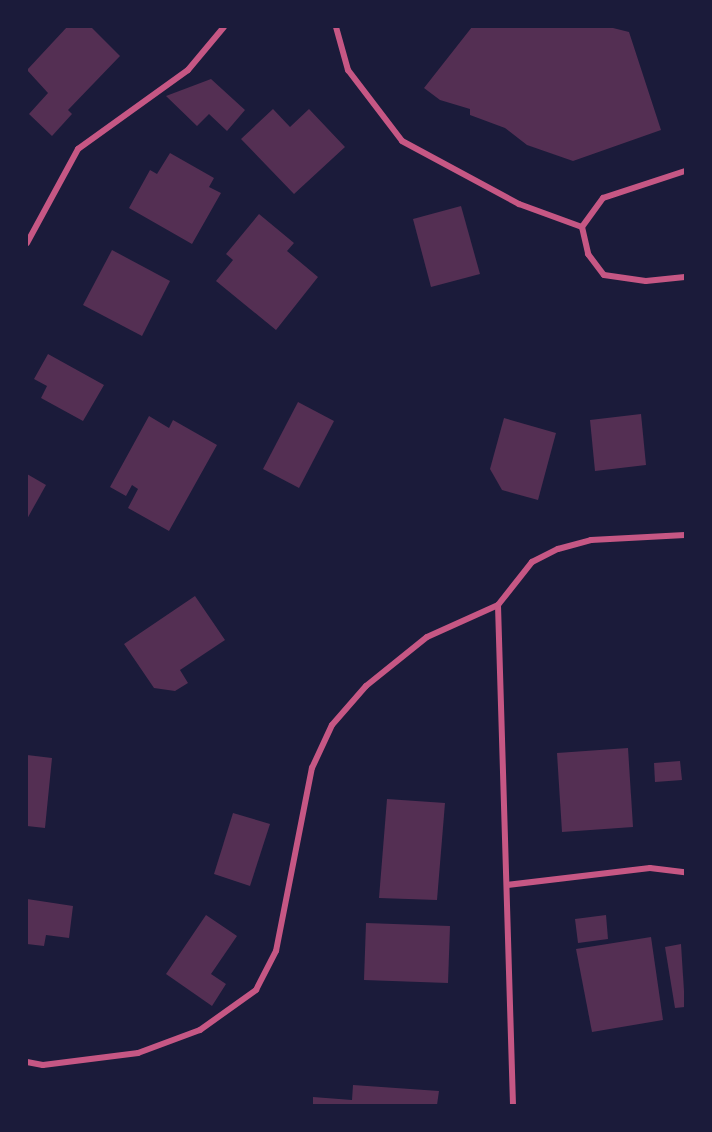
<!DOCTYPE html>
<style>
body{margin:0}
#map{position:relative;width:712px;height:1132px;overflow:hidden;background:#1b1b3a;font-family:Helvetica,sans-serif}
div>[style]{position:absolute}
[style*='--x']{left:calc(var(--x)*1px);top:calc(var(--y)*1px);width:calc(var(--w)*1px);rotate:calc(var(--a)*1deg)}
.building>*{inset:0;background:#542f53}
.minor>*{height:6px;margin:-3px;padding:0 3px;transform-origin:3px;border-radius:3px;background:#c65784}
span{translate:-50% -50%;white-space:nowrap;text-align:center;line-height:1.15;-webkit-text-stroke:5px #1b1b3a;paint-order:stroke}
.frame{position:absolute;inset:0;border:28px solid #1b1b3a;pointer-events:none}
</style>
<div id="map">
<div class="building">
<i style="clip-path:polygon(67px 27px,91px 27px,120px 56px,68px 110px,72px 114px,52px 136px,29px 114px,48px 93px,27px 70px)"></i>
<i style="clip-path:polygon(472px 27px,609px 27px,629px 32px,661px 130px,573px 161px,527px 145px,505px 128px,470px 115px,470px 109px,440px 100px,424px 88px)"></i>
<i style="clip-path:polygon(211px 79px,245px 110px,227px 131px,209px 114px,197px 126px,166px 96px)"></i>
<i style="clip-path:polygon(273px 109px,290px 127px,309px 109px,345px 147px,294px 194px,241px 139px)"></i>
<i style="clip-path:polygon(170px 153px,214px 178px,209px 187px,221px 193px,192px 244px,129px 208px,150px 170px,157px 174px)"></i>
<i style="clip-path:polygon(461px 206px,480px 274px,431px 287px,413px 219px)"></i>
<i style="clip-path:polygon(259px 214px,294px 243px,287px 251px,318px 277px,276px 330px,216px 281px,233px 260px,226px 254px)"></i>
<i style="clip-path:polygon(112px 250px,170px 281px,142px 336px,83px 305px)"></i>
<i style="clip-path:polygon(48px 354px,104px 385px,83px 421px,41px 398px,47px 386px,34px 379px)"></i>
<i style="clip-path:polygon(298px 402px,334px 421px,299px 488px,263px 469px)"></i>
<i style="clip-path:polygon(641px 414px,646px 465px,595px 471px,590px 420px)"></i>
<i style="clip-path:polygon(149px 416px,169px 428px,173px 420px,217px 445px,169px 531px,128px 508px,138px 489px,132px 485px,126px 496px,110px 487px)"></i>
<i style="clip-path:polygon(504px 418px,556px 433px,538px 500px,502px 490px,490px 469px)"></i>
<i style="clip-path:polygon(27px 474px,46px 485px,27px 519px)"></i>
<i style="clip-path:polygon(195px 596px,225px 640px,180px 670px,188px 683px,175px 691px,154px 688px,124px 644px)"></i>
<i style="clip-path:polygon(628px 748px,633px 827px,562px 832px,557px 753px)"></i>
<i style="clip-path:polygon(27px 755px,52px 758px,45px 828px,27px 826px)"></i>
<i style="clip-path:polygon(680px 761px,682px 780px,655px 782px,654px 763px)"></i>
<i style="clip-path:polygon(387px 799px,445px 803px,437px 900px,379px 898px)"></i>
<i style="clip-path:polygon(233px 813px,270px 824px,250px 886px,214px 874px)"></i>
<i style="clip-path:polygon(27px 899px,73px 906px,69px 938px,46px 935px,44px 946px,27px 944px)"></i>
<i style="clip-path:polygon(206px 915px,237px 936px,211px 974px,226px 984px,212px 1006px,166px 974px)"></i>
<i style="clip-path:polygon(606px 915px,608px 939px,578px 943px,575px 919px)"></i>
<i style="clip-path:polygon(366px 923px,450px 926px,448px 983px,364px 980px)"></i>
<i style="clip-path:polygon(651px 937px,663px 1020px,592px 1032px,576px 949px)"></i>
<i style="clip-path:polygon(681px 944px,685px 1007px,675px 1008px,665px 947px)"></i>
<i style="clip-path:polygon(353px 1085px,439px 1091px,437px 1105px,313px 1105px,313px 1097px,352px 1100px)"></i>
</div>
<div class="minor">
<i style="--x:336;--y:27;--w:45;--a:74.4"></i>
<i style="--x:348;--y:70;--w:89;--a:52.7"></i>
<i style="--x:402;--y:141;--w:133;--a:28.3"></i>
<i style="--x:519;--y:204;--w:67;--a:20.1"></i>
<i style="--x:685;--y:171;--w:86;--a:161.8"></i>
<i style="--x:603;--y:198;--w:36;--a:126"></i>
<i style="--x:582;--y:227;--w:28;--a:77"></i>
<i style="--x:588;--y:254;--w:26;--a:53"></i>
<i style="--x:604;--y:275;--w:42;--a:8.1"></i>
<i style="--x:646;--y:281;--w:39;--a:-6"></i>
<i style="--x:27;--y:243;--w:107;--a:-61.5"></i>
<i style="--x:78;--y:149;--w:135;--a:-35.7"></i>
<i style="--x:188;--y:70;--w:56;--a:-50.1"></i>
<i style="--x:507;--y:885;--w:144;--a:-6.8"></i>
<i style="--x:650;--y:868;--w:35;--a:7"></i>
<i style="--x:27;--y:1062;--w:16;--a:11"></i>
<i style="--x:43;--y:1065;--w:96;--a:-7.2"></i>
<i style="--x:138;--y:1053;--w:66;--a:-20.4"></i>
<i style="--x:200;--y:1030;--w:69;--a:-35.5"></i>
<i style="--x:256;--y:990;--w:44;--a:-62.9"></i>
<i style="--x:276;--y:951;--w:187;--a:-78.9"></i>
<i style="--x:312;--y:768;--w:47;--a:-65.1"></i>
<i style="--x:332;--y:725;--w:52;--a:-48.9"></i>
<i style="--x:366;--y:686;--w:78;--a:-38.8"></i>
<i style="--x:427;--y:637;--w:78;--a:-24.3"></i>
<i style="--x:513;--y:1105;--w:500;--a:-91.72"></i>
<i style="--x:498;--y:605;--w:55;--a:-51.7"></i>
<i style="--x:532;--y:562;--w:29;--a:-27"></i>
<i style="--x:558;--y:549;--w:34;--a:-15"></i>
<i style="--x:591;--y:540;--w:94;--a:-3"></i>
</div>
<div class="frame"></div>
</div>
